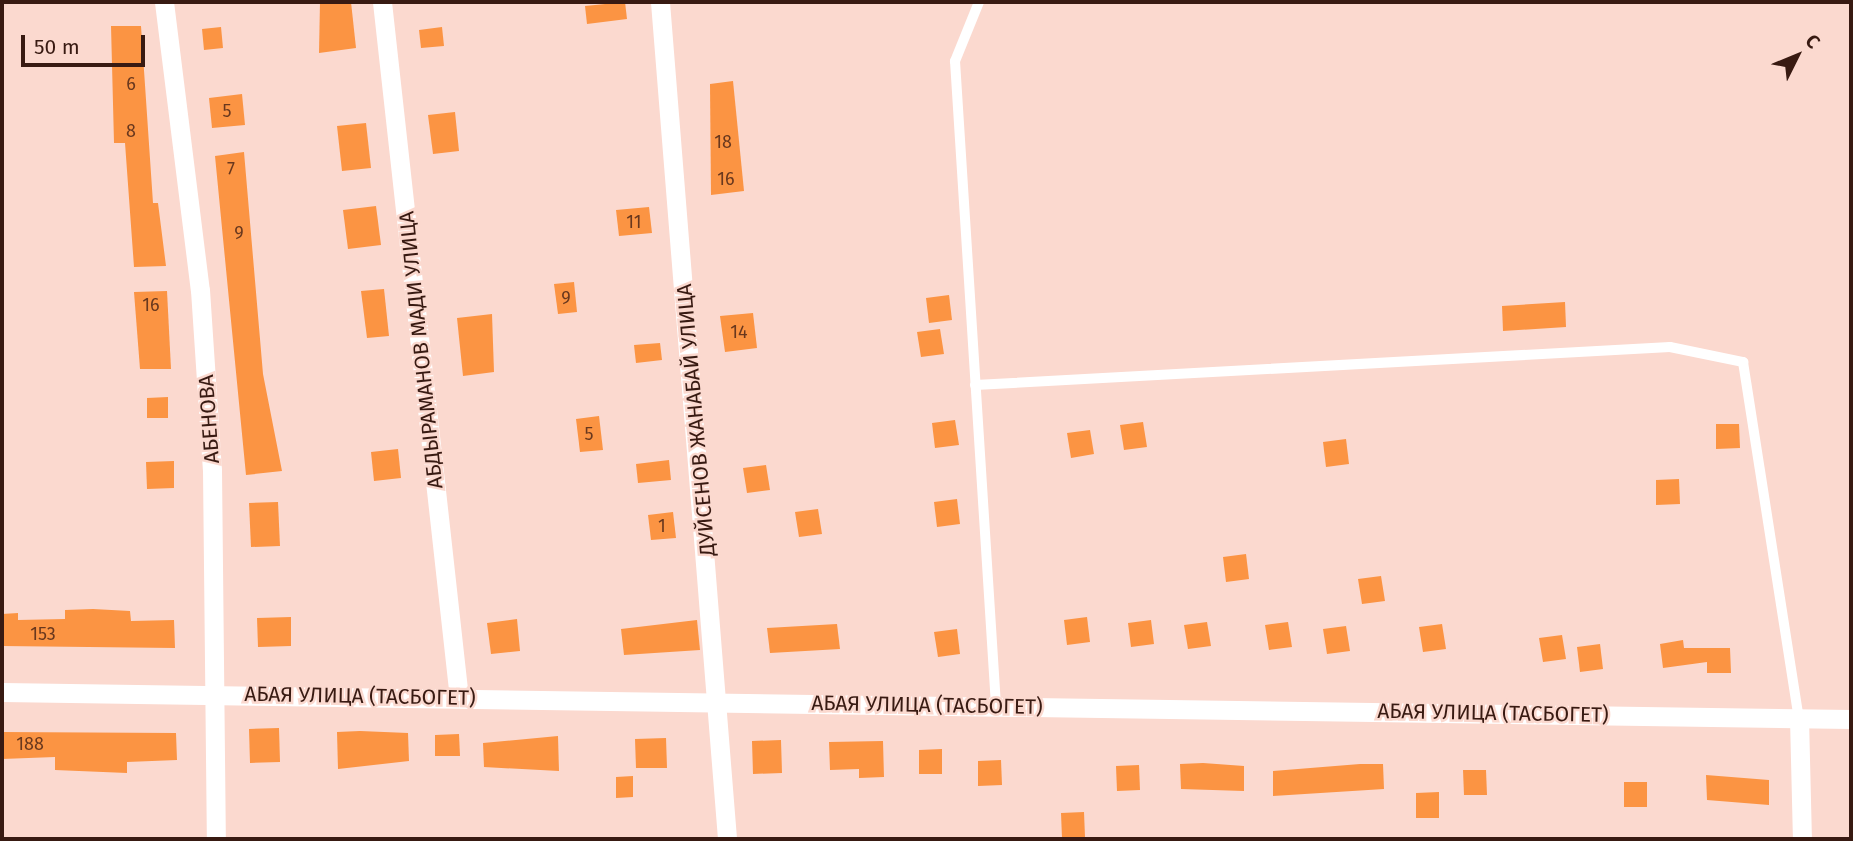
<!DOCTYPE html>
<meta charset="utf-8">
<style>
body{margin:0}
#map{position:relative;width:1853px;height:841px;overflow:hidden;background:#fbd9cf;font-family:"Fira Sans",sans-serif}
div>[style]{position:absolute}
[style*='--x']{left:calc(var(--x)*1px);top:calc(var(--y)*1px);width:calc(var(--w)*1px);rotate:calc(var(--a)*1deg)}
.building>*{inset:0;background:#fb9443}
.service>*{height:10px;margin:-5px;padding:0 5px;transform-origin:5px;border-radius:5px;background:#fff}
.minor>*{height:19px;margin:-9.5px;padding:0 9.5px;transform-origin:9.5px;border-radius:9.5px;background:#fff}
span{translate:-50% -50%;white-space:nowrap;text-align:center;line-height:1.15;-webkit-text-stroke:5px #fbd9cf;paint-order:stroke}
.number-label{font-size:18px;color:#69381e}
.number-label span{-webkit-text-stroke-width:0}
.street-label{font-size:21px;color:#381a12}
.frame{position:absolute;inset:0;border:4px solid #381a12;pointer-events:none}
.north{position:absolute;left:1762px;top:21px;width:70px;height:70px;-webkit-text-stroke:5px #fbd9cf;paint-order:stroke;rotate:47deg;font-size:19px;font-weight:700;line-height:28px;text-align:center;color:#381a12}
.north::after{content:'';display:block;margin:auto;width:24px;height:32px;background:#381a12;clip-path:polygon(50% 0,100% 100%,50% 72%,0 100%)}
.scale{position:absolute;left:21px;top:35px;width:124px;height:32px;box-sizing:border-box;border:4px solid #381a12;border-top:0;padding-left:9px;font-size:21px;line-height:24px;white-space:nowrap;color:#381a12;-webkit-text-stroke:5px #fbd9cf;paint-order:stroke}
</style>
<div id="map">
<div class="building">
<i style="clip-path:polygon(320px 2px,351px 2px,356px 48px,319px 53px)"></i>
<i style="clip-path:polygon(625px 2px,627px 19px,587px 24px,585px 6px)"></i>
<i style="clip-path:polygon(111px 26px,141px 26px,153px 203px,158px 203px,166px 266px,134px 267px,125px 143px,114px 143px)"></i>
<i style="clip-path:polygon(221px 27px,223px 48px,204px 50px,202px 29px)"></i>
<i style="clip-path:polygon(442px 27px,444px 46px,421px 48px,419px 30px)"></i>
<i style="clip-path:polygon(733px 81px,744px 191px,711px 195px,710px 84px)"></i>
<i style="clip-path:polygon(242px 94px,245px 125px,212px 128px,209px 98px)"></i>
<i style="clip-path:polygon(455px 112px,459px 151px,433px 154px,428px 115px)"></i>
<i style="clip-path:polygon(366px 123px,371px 168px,342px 171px,337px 126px)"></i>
<i style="clip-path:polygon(244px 152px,263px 374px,282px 471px,246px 475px,215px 156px)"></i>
<i style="clip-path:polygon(376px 206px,381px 245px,348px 249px,343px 210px)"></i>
<i style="clip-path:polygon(649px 207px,652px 233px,619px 236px,616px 210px)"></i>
<i style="clip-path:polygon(574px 282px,577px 312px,558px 314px,554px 284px)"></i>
<i style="clip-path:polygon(384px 289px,389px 336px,367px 338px,361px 291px)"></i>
<i style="clip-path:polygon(167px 291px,171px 369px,140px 369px,134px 292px)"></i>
<i style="clip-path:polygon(949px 295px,952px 320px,929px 323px,926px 298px)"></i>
<i style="clip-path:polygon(1565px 302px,1566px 327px,1503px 331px,1502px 306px)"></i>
<i style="clip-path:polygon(753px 313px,757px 348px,725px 352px,720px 316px)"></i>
<i style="clip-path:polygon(492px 314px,494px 372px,463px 376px,457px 318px)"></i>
<i style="clip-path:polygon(940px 329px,944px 354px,921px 357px,917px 332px)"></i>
<i style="clip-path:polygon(660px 343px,662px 360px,636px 363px,634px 345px)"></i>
<i style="clip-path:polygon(168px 397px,168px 418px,147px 418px,147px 398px)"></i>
<i style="clip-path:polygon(599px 416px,603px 450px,580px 452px,576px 419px)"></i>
<i style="clip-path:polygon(955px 420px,959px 445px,935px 448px,932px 423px)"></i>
<i style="clip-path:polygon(1143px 422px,1147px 447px,1124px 450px,1120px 425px)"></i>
<i style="clip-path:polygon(1716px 424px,1739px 424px,1740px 448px,1716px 449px)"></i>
<i style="clip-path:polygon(1090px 430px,1094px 454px,1071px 458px,1067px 433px)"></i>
<i style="clip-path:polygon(1346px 439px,1349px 464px,1326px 467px,1323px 442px)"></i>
<i style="clip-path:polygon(398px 449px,401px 478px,374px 481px,371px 452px)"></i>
<i style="clip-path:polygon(669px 460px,671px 480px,638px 483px,636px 464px)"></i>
<i style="clip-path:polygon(174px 461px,174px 488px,147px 489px,146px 462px)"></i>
<i style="clip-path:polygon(766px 465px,770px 490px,747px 493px,743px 468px)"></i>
<i style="clip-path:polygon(1679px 479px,1680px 504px,1656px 505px,1656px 480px)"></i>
<i style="clip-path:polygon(957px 499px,960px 524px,937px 527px,934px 502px)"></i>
<i style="clip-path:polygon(278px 502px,280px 546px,251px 547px,249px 503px)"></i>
<i style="clip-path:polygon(818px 509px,822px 534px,799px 537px,795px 512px)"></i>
<i style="clip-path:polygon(673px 512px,676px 538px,651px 540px,648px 515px)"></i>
<i style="clip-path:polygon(1246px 554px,1249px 579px,1226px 582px,1223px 557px)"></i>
<i style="clip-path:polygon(1381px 576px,1385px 601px,1362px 604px,1358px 579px)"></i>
<i style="clip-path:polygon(93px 609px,130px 611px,131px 621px,174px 620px,175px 648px,2px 646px,2px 614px,18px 613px,18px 620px,65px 619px,65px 610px)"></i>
<i style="clip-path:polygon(291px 617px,291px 646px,258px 647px,257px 618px)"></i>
<i style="clip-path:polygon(1087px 617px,1090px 642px,1067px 645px,1064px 620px)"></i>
<i style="clip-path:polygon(517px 619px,520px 651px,491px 654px,487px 623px)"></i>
<i style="clip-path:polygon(697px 620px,700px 650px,624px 655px,621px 629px)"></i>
<i style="clip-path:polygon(1151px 620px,1154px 644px,1131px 647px,1128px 623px)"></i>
<i style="clip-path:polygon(1207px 622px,1211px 646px,1188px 649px,1184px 625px)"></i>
<i style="clip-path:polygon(1288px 622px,1292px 647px,1269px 650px,1265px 625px)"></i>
<i style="clip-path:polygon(837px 624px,840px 649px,770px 653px,767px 628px)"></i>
<i style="clip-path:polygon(1442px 624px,1446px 649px,1423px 652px,1419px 627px)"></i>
<i style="clip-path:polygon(1346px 626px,1350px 651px,1327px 654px,1323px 629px)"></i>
<i style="clip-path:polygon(957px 629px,960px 654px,938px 657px,934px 632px)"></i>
<i style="clip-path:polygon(1562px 635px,1566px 659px,1543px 662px,1539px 638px)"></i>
<i style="clip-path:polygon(1683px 640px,1684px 648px,1730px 648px,1731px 673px,1707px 673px,1707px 662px,1663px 668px,1660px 644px)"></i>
<i style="clip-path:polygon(1600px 644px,1603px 669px,1580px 672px,1577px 647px)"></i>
<i style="clip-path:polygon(279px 728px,280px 762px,250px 763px,249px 729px)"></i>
<i style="clip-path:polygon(360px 731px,408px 733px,409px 761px,338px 769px,337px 732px)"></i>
<i style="clip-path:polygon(2px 732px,176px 733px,177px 760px,127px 762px,127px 773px,55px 770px,55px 757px,2px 759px)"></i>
<i style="clip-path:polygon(459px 734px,460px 756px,435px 756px,435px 735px)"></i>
<i style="clip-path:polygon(558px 736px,559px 771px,484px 767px,483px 743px)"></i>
<i style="clip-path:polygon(666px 738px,667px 768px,636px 768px,635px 739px)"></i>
<i style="clip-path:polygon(781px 740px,782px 773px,753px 774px,752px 741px)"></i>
<i style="clip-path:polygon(883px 741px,884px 777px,859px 778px,859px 769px,830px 770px,829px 742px)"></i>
<i style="clip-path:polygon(942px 749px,942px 774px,919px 774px,919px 750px)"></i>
<i style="clip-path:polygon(1001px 760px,1002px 785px,978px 786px,978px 761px)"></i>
<i style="clip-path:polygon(1203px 763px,1244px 766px,1244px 791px,1181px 789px,1180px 764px)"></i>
<i style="clip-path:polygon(1360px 764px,1383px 764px,1384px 789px,1273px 796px,1273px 771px)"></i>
<i style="clip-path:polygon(1139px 765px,1140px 790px,1117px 791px,1116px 766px)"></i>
<i style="clip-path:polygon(1463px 770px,1486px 770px,1487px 795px,1464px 795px)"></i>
<i style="clip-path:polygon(1706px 775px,1769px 780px,1769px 805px,1707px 800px)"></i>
<i style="clip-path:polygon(633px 776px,633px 797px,616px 798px,616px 777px)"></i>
<i style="clip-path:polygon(1624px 782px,1647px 782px,1647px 807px,1624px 807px)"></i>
<i style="clip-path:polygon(1439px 792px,1439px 818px,1416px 818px,1416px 793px)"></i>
<i style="clip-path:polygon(1084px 812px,1085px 837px,1062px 838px,1061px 813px)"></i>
</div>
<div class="service">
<i style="--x:979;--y:2;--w:64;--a:112.1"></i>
<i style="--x:955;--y:61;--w:646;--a:86.36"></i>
<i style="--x:975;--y:385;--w:696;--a:-3.13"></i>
<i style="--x:1670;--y:347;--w:75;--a:11.6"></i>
<i style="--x:1743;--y:362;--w:360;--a:81.1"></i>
</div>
<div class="minor">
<i style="--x:164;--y:2;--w:290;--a:82.9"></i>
<i style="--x:200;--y:290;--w:180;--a:86.2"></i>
<i style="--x:212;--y:470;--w:369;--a:89.4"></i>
<i style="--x:382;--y:2;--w:700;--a:83.69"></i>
<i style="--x:660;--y:2;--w:840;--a:85.42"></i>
<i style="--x:2;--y:692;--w:1849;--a:0.84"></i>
<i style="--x:1799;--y:718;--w:121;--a:88.6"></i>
</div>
<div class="number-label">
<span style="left:131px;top:84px">6</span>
<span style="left:227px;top:111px">5</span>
<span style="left:131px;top:131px">8</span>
<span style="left:723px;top:142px">18</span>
<span style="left:231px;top:169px">7</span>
<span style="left:726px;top:179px">16</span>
<span style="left:634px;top:222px">11</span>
<span style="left:239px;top:233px">9</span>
<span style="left:566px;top:298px">9</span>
<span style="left:151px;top:305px">16</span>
<span style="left:739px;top:332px">14</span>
<span style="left:589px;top:434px">5</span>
<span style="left:662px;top:526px">1</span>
<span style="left:43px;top:634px">153</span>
<span style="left:30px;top:744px">188</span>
</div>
<div class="street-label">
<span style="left:421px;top:350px;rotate:-96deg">АБДЫРАМАНОВ МАДИ УЛИЦА</span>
<span style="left:209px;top:419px;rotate:-94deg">АБЕНОВА</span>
<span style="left:696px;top:420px;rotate:-95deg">ДУЙСЕНОВ ЖАНАБАЙ УЛИЦА</span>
<span style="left:360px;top:696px;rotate:1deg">АБАЯ УЛИЦА (ТАСБОГЕТ)</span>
<span style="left:927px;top:705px;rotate:1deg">АБАЯ УЛИЦА (ТАСБОГЕТ)</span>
<span style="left:1493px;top:713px;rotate:1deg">АБАЯ УЛИЦА (ТАСБОГЕТ)</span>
</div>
<div class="frame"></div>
<div class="north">С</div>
<div class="scale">50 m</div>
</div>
